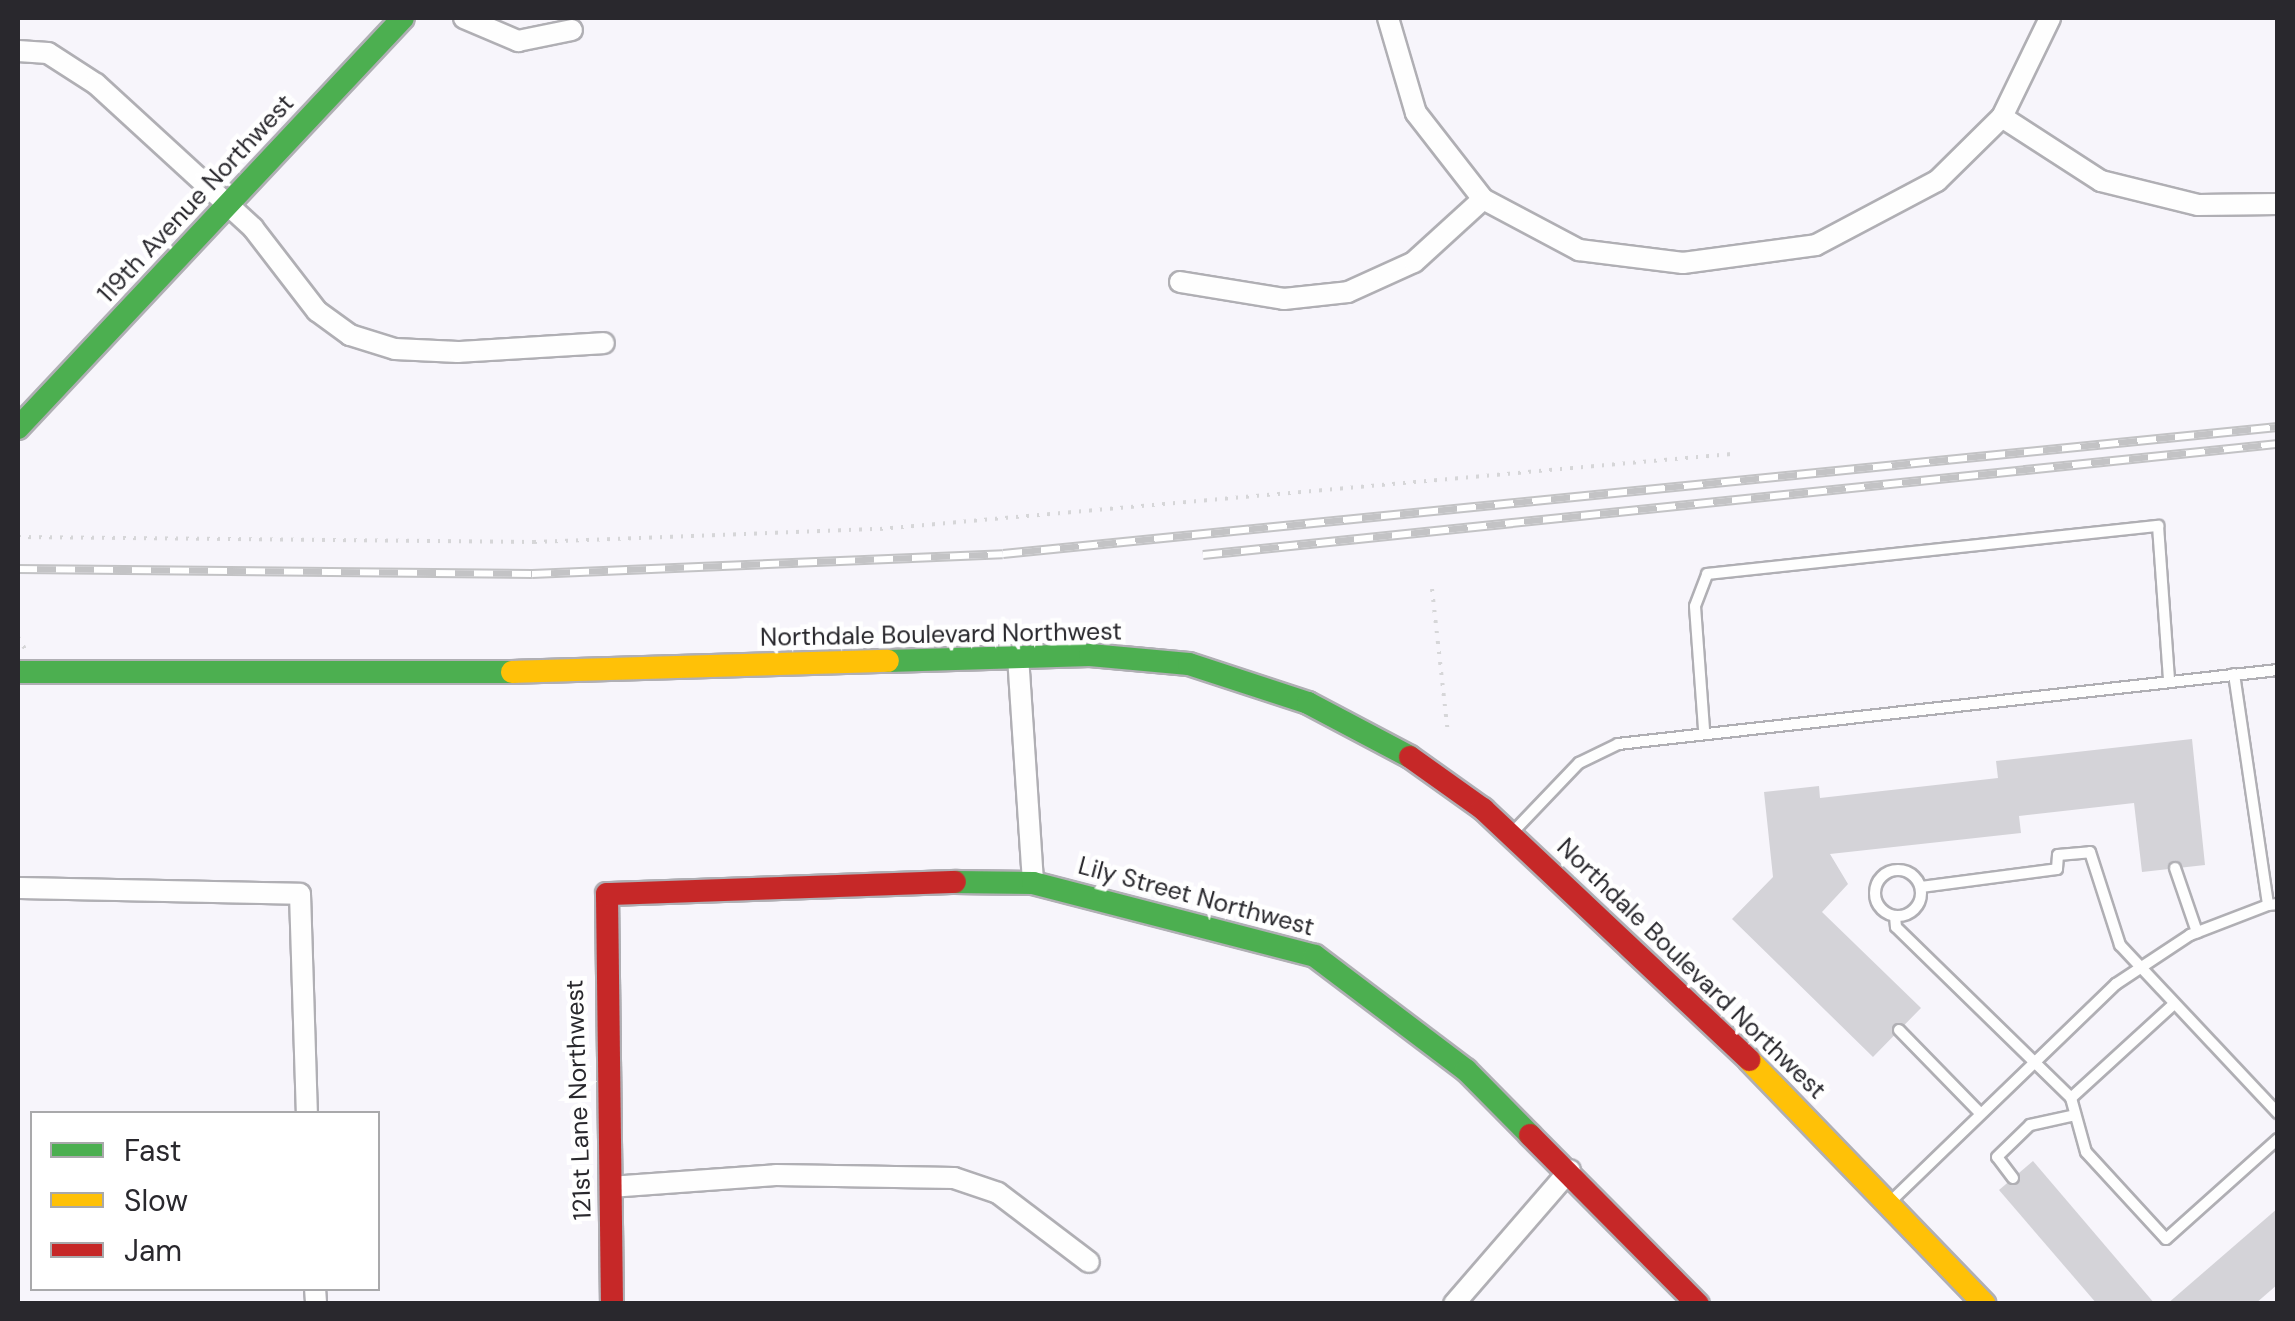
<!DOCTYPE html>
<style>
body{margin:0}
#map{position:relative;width:2295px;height:1321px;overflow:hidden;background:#f7f5fb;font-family:"DM Sans",sans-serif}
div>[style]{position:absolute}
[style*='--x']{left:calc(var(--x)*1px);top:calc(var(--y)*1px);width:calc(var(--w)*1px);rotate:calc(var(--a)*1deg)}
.building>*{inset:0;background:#d4d3d8}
.path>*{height:4px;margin-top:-2px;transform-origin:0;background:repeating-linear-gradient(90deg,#d6d6d8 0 2.5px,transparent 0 10.5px)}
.roads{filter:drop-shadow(2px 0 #b0afb4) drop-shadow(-2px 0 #b0afb4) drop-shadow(0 2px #b0afb4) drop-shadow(0 -2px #b0afb4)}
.lane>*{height:10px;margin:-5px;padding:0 5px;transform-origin:5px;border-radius:5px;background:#fefefe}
.lane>.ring{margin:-5px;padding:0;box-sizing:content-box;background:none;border:10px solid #fefefe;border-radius:50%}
.street>*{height:20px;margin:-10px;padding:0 10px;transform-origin:10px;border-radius:10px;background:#fefefe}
.fast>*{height:22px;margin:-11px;padding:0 11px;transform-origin:11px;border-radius:11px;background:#4caf50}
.slow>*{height:22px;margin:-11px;padding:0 11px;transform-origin:11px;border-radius:11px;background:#ffc107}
.jam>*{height:22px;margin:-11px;padding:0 11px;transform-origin:11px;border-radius:11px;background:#c62828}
.rail>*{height:10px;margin-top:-5px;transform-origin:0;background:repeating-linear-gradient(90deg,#fff 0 19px,#c3c3c5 0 38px);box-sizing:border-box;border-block:2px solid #c3c3c5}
span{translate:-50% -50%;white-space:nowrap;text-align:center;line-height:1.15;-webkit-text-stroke:9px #fff;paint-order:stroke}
.street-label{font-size:25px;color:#29282d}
.frame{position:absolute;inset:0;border:20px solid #29282d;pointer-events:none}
.legend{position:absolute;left:30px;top:1111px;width:350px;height:180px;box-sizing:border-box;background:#fff;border:2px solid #a9a9ab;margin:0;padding:12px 18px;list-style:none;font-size:30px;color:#29282d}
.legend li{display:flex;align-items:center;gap:20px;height:50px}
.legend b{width:50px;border:2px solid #a9a9ab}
</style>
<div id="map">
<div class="building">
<i style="clip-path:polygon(2192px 739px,2205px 865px,2142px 872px,2134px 803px,2019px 816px,2021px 833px,1830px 854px,1848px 884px,1822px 912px,1921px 1008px,1873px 1057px,1732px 919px,1773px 877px,1764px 792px,1819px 786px,1820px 798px,1998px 778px,1996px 761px)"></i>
<i style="clip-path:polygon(2033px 1161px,2155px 1304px,2097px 1304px,1999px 1190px)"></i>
<i style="clip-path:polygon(2278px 1208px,2278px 1284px,2255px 1304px,2167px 1304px)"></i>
</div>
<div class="path">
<i style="--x:18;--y:537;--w:516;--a:0.56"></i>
<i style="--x:534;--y:542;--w:346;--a:-2.2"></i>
<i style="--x:880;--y:529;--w:855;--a:-5.03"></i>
<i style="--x:1432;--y:589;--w:145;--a:83.7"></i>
<i style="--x:18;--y:637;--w:14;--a:60"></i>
</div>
<div class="roads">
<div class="lane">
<i style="--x:2234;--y:674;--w:233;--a:81.6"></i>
<i style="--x:2268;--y:905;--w:10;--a:-6"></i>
<i style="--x:1704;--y:729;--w:123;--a:-94.2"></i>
<i style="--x:1695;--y:606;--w:34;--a:-69"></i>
<i style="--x:1707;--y:574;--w:454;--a:-6.1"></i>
<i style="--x:2158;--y:526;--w:155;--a:85.9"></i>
<i style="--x:1512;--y:833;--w:97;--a:-46.3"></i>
<i style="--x:1579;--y:763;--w:43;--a:-26"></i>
<i style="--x:1618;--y:744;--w:664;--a:-6.4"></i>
<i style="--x:2175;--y:868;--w:68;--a:71"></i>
<i class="ring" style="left:1875px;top:870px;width:36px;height:36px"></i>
<i style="--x:1921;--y:887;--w:137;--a:-7.5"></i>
<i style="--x:2057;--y:869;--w:14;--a:-86"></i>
<i style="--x:2058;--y:855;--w:32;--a:-5"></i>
<i style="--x:2090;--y:852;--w:98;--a:72.1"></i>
<i style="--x:2120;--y:945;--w:231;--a:46.8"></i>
<i style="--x:1895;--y:916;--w:11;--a:85"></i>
<i style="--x:1896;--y:927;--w:245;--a:44.3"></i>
<i style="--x:2071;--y:1098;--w:56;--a:74.5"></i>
<i style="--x:2086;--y:1152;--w:118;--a:47.4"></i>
<i style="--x:2166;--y:1239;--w:150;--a:-41.8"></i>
<i style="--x:1899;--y:1030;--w:117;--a:45.7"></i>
<i style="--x:2071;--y:1098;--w:139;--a:-42.4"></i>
<i style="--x:2013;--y:1178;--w:26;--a:-127"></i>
<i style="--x:1997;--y:1157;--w:46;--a:-44.1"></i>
<i style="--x:2030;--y:1125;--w:46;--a:-12.5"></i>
<i style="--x:1888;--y:1204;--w:317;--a:-44"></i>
<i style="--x:2116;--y:984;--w:89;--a:-33.5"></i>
<i style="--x:2190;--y:935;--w:84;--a:-21"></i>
</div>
<div class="street">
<i style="--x:464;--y:18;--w:59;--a:23.1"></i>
<i style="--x:518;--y:41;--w:55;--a:-11.5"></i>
<i style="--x:1388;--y:18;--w:99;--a:73.6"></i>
<i style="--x:1416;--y:113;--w:109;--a:52.1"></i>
<i style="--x:1483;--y:199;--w:109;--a:28"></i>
<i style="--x:1579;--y:250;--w:105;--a:7.1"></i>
<i style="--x:1683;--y:263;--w:134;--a:-7.7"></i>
<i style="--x:1816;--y:245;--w:137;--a:-27.9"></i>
<i style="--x:1937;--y:181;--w:91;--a:-44.6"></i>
<i style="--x:2002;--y:117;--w:110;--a:-64.1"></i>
<i style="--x:18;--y:51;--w:30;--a:4"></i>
<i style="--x:48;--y:53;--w:57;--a:32.9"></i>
<i style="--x:96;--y:84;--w:213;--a:42.5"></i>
<i style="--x:253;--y:228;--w:105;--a:52.4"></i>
<i style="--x:317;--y:311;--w:41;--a:36"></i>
<i style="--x:350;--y:335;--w:47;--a:17.3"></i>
<i style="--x:395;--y:349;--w:63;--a:2.7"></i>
<i style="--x:458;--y:352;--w:146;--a:-3.5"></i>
<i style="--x:2002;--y:117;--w:118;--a:32.9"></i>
<i style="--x:2101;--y:181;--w:100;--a:13.9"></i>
<i style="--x:2198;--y:205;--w:80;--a:-0.7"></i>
<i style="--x:1180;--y:282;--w:105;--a:9.3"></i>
<i style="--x:1284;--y:299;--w:64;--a:-6.2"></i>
<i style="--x:1348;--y:292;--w:72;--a:-24.4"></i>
<i style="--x:1414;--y:262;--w:93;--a:-42.4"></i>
<i style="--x:1018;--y:656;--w:227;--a:86.2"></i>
<i style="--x:18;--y:888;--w:282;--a:1.2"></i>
<i style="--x:300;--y:894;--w:220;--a:88.2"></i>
<i style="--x:610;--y:1187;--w:166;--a:-4.1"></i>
<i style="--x:776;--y:1175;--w:178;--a:1"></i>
<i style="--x:954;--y:1178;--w:46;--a:18.8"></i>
<i style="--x:998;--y:1193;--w:114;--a:37.2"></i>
<i style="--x:315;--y:1288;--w:16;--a:86"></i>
<i style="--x:1454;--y:1304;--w:177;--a:-49.1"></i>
</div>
<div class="fast">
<i style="--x:18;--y:428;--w:562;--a:-46.8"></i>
<i style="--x:888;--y:661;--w:202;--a:-1.7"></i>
<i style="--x:1090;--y:655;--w:99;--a:5.2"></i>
<i style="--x:1189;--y:664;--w:125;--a:18.1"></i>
<i style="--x:1308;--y:703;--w:115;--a:27.9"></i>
<i style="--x:18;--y:672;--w:494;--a:0"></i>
<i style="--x:955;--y:882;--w:78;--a:0.7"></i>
<i style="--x:1033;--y:883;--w:291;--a:14.5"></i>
<i style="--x:1315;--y:956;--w:189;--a:37.1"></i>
<i style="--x:1466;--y:1070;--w:91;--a:45.4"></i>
</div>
<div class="slow">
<i style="--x:512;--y:672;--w:376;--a:-1.7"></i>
<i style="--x:1749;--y:1060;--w:339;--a:46"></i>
</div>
<div class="jam">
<i style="--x:1410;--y:757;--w:90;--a:35.5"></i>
<i style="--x:1483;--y:809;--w:366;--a:43.3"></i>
<i style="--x:1530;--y:1135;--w:238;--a:45.2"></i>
<i style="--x:612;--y:1304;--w:410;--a:-90.7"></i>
<i style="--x:607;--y:894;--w:348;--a:-2"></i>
</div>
</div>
<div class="rail">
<i style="--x:1203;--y:555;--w:1081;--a:-5.9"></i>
<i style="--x:18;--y:569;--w:514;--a:0.56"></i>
<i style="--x:532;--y:574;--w:471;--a:-2.4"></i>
<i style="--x:1003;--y:554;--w:1281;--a:-5.69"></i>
</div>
<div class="street-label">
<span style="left:196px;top:199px;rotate:-47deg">119th Avenue Northwest</span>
<span style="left:941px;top:635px;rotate:-1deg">Northdale Boulevard Northwest</span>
<span style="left:1196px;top:897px;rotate:15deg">Lily Street Northwest</span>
<span style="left:1691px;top:969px;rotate:44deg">Northdale Boulevard Northwest</span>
<span style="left:579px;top:1100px;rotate:-92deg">121st Lane Northwest</span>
</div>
<div class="frame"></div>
<ul class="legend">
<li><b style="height:12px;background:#4caf50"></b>Fast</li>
<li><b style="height:12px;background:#ffc107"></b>Slow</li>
<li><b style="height:12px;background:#c62828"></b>Jam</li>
</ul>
</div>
